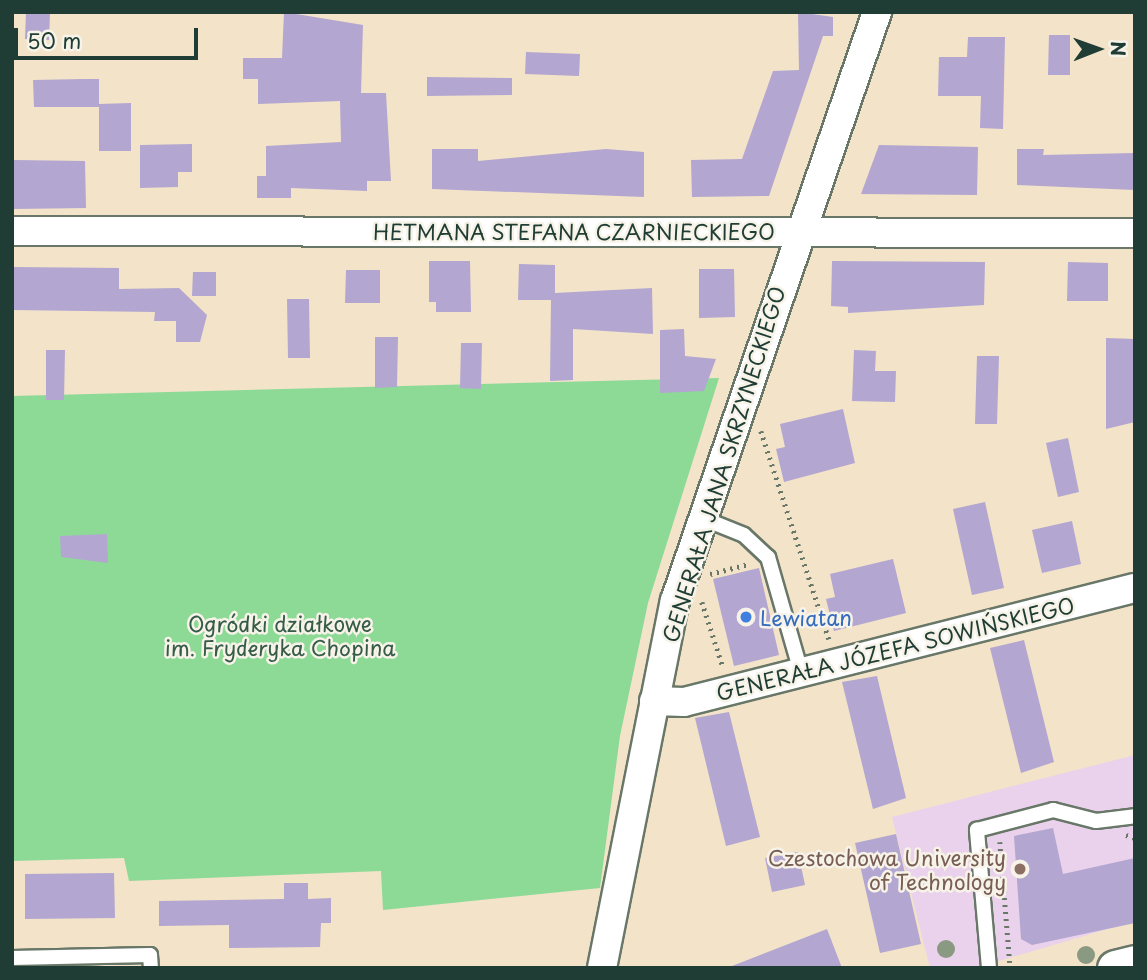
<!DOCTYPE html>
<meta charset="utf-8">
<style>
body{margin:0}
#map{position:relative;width:1147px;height:980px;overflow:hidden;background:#f2e3c9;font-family:"Playpen Sans",sans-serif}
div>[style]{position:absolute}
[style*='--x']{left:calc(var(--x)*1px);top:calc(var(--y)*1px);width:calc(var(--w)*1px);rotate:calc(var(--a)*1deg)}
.built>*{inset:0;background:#ead1ec}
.green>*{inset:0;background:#8dda97}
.building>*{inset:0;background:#b3a6d0}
.path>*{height:4.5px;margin-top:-2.25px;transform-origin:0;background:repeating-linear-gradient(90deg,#697768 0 2px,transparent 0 7px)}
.roads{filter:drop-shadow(2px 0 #697768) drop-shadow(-2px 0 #697768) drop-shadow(0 2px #697768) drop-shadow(0 -2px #697768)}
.service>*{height:14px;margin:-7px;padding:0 7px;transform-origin:7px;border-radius:7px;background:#fff}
.minor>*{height:28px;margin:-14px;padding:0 14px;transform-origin:14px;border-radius:14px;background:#fff}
.tertiary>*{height:35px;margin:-17.5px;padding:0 17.5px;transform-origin:17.5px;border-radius:17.5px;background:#fff}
.trees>*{width:18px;height:18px;margin:-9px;border-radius:50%;background:#8a9982}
.dots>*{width:19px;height:19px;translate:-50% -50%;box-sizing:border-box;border:4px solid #f7f3e8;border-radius:50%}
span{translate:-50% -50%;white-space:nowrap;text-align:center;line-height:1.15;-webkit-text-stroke:5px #f7f3e8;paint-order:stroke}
.street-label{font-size:21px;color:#1f3d34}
.shop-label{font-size:21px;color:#366cbe}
.left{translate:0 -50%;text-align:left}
.park-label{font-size:21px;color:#355c48}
.education-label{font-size:21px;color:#785e54}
.right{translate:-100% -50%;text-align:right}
.frame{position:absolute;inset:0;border:14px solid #1f3d34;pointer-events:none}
.north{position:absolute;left:1063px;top:14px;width:70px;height:70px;-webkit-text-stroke:5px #f7f3e8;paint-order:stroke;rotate:89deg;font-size:19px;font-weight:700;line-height:28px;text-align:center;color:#1f3d34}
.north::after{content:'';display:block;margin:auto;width:24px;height:32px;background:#1f3d34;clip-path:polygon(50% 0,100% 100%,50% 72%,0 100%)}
.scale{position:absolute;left:14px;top:28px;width:184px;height:32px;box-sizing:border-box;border:4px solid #1f3d34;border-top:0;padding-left:9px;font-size:21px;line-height:24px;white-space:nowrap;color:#1f3d34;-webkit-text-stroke:5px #f7f3e8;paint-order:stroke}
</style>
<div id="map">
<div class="built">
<i style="clip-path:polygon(1135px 755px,1135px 921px,975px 968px,930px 968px,892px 817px)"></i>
</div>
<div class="green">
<i style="clip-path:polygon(719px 378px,648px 603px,620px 736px,600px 888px,383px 910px,381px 871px,129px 881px,124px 858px,12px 861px,12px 396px)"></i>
</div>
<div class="building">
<i style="clip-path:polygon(26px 12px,50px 13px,49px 40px,25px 39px)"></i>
<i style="clip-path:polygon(284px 12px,363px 25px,361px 93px,386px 93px,391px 181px,367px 181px,367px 191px,291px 188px,291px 198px,257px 198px,257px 176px,266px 176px,266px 146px,341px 142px,340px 101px,258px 104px,258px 79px,243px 79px,243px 58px,282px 58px)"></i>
<i style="clip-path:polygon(798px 12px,833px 17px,833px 36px,823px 36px,769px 196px,692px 197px,691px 160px,742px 159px,773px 71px,799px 70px)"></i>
<i style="clip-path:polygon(1049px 35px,1070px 35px,1070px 75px,1048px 75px)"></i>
<i style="clip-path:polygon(968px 37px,1005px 37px,1003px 129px,980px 128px,981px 96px,938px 96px,939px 57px,967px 57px)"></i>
<i style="clip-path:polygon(526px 52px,580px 54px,579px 76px,525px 74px)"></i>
<i style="clip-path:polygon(427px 77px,512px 78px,512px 95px,427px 96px)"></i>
<i style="clip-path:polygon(84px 79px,99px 79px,99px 107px,34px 107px,33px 80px)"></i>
<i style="clip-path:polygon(131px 103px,131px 151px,99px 151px,99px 104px)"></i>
<i style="clip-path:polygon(192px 144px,192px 172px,178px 172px,178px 187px,140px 188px,140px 145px)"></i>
<i style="clip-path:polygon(879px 145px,978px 147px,977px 195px,861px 194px)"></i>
<i style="clip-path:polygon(432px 149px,478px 149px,478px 161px,606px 149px,644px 152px,644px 197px,432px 189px)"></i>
<i style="clip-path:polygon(1017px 149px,1044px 149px,1043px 155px,1135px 153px,1135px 190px,1017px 185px)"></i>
<i style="clip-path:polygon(13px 160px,85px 161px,86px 208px,13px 209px)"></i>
<i style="clip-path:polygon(429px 261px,470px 261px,471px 312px,436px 312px,436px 302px,429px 302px)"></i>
<i style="clip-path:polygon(832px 261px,985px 262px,984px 305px,848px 313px,848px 307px,831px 306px)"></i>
<i style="clip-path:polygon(1068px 262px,1108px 263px,1108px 301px,1067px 301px)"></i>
<i style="clip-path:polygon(519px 264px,555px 265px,555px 293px,652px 288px,653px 334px,573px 329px,573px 380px,550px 381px,551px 300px,518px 300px)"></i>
<i style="clip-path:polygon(12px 267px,119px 268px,119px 289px,179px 288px,207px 315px,200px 342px,176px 342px,176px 321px,154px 321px,155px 312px,12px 310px)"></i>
<i style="clip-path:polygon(699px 269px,734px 269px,735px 317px,699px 318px)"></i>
<i style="clip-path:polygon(346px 270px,380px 270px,380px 303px,345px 303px)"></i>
<i style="clip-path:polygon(193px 272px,216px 272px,216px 296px,192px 296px)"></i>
<i style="clip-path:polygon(287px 299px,309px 299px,310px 358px,288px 358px)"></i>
<i style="clip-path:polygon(684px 329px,685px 356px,716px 359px,704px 391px,660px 393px,660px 330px)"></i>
<i style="clip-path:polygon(375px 337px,398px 337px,397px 387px,375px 388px)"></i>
<i style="clip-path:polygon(1106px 338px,1135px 339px,1135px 422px,1106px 429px)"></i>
<i style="clip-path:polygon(461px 343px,482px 343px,481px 389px,460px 388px)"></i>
<i style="clip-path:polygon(46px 350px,65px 350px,64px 400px,46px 400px)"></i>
<i style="clip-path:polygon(854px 350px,876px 351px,875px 371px,896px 371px,895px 402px,852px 401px)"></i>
<i style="clip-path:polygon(977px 356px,999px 356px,997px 424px,975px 424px)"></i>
<i style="clip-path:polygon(843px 409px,855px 463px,784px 482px,776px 449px,785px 447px,780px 424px)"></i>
<i style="clip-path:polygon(1068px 438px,1079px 492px,1058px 497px,1046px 443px)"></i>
<i style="clip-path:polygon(985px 502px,1004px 588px,972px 595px,953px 509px)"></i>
<i style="clip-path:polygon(1072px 521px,1081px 564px,1042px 573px,1032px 530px)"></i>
<i style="clip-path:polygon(107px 534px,108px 563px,61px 557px,60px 536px)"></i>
<i style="clip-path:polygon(893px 559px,906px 613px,834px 631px,826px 599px,835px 597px,830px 574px)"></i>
<i style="clip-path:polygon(759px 568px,779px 655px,734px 666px,713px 579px)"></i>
<i style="clip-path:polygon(1024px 640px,1054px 762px,1021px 773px,990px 648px)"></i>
<i style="clip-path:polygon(877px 676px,906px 798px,873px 809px,842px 682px)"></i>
<i style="clip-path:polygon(729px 712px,760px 837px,726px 846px,695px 718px)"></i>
<i style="clip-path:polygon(1053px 828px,1063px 874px,1135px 858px,1135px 923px,1032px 945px,1021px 939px,1014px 836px)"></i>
<i style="clip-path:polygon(896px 834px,921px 944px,880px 953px,855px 843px)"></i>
<i style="clip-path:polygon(798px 852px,805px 885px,772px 892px,765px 858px)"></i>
<i style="clip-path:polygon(114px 873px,115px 918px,25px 919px,25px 874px)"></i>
<i style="clip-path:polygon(284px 883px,308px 883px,308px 899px,331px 898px,331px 923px,321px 923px,320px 947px,229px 948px,229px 925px,159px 926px,159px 901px,284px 899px)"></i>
<i style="clip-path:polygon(827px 929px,842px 968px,732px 968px,732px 966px)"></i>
</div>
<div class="path">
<i style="--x:761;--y:431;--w:219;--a:71.9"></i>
<i style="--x:710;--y:574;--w:40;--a:-14.4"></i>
<i style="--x:702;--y:602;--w:68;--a:72.1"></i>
<i style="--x:1126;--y:835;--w:9;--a:18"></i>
<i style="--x:1000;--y:842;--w:121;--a:85.3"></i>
</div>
<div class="roads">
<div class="service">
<i style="--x:702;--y:518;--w:45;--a:22"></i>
<i style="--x:744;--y:535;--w:33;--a:43"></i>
<i style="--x:768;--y:557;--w:120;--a:74"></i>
<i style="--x:12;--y:958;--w:138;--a:-1.2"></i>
<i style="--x:150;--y:955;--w:13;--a:86"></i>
<i style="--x:989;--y:968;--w:139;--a:-95"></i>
<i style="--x:977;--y:830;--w:79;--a:-14.7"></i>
<i style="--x:1053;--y:810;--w:44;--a:14.3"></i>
<i style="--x:1096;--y:821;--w:39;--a:-7"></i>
</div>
<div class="minor">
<i style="--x:12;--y:231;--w:1123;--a:0.1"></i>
<i style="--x:654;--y:701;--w:30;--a:2"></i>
<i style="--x:684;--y:702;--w:465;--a:-14.2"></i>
<i style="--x:602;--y:968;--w:374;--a:-78.8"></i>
<i style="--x:675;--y:601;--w:623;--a:-71.07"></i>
</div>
<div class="tertiary">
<i style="--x:1115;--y:968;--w:21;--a:-14"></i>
</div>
</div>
<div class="trees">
<i style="left:946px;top:949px"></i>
<i style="left:1086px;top:955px"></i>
</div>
<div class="dots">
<i style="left:746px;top:617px;background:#3f7fe0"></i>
<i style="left:1020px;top:869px;background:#8d6e63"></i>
</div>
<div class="street-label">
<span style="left:574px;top:231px">HETMANA STEFANA CZARNIECKIEGO</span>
<span style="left:723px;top:464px;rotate:-73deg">GENERAŁA JANA SKRZYNECKIEGO</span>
<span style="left:895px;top:648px;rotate:-14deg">GENERAŁA JÓZEFA SOWIŃSKIEGO</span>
</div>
<div class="shop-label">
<span class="left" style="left:760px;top:617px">Lewiatan</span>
</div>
<div class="park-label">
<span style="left:280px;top:635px">Ogródki działkowe<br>im. Fryderyka Chopina</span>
</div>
<div class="education-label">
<span class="right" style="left:1006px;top:869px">Czestochowa University<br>of Technology</span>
</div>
<div class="frame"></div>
<div class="north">N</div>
<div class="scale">50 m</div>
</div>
